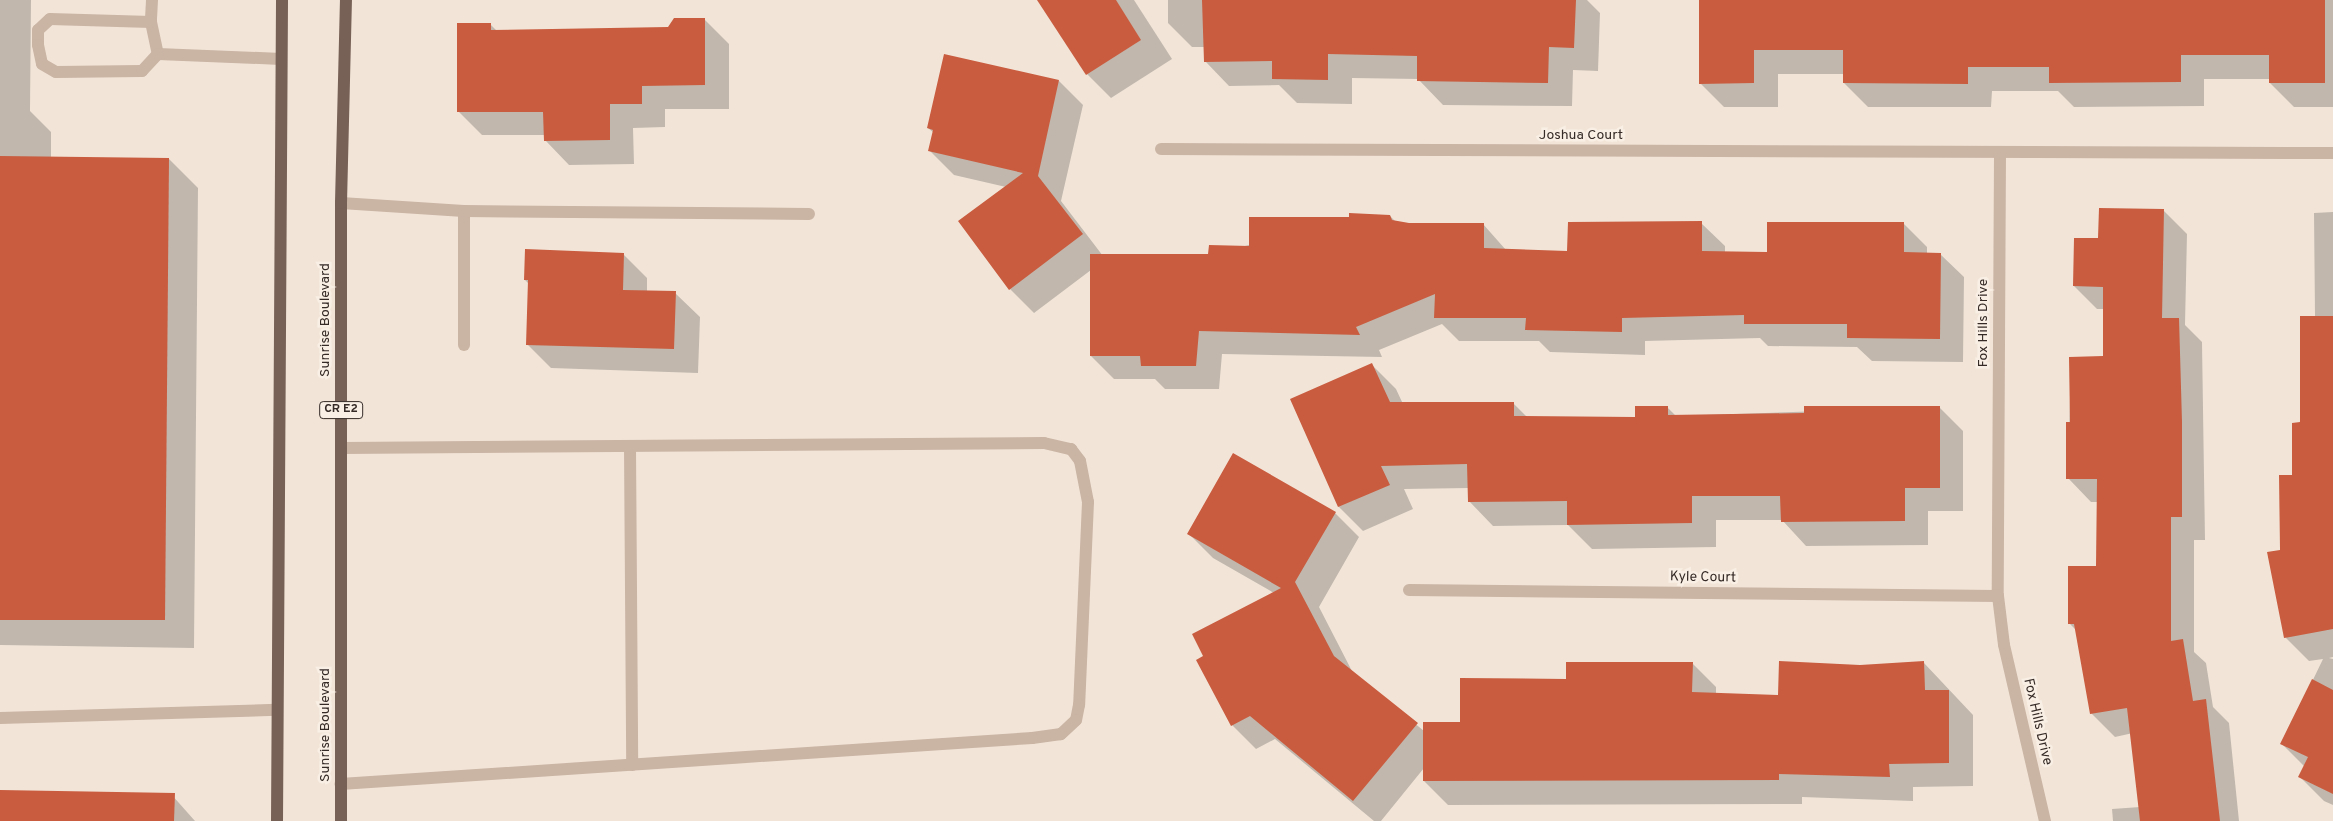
<!DOCTYPE html>
<style>
body{margin:0}
#map{position:relative;width:2333px;height:821px;overflow:hidden;background:#f2e5d8;font-family:Overpass,sans-serif}
div>[style]{position:absolute}
[style*='--x']{left:calc(var(--x)*1px);top:calc(var(--y)*1px);width:calc(var(--w)*1px);rotate:calc(var(--a)*1deg)}
.shadow>*{inset:0;background:#0003}
.building>*{inset:0;background:#c95c3f}
.minor>*{height:12px;margin:-6px;padding:0 6px;transform-origin:6px;border-radius:6px;background:#cab4a4}
.major>*{height:12px;margin:-6px;padding:0 6px;transform-origin:6px;border-radius:6px;background:#776056}
span{translate:-50% -50%;white-space:nowrap;text-align:center;line-height:1.15;-webkit-text-stroke:5px #f9efe4;paint-order:stroke}
.shield-label span{padding:1px 4px;background:#f9efe4;border:1px solid;border-radius:4px;-webkit-text-stroke-width:0}
.shield-label{font-size:12px;color:#352a26;font-weight:700}
.street-label{font-size:14px;color:#352a26}
</style>
<div id="map">
<div class="shadow">
<i style="clip-path:polygon(0 0,31px 0,30px 111px,51px 132px,51px 158px,169px 159px,198px 188px,194px 648px,0 645px)"></i>
<i style="clip-path:polygon(1039px 0,1134px 0,1172px 59px,1111px 98px,1087px 74px)"></i>
<i style="clip-path:polygon(1168px 0,1587px 0,1600px 13px,1598px 71px,1573px 70px,1572px 106px,1443px 105px,1418px 79px,1352px 78px,1352px 104px,1297px 103px,1279px 85px,1229px 86px,1205px 61px,1205px 47px,1192px 47px,1168px 23px)"></i>
<i style="clip-path:polygon(1700px 0,2333px 0,2333px 107px,2294px 107px,2270px 83px,2270px 79px,2204px 79px,2204px 106px,2074px 107px,2058px 91px,1992px 91px,1991px 107px,1868px 107px,1844px 83px,1844px 74px,1778px 74px,1778px 107px,1724px 107px,1700px 83px)"></i>
<i style="clip-path:polygon(705px 20px,729px 44px,729px 109px,665px 109px,665px 127px,633px 128px,634px 164px,569px 165px,545px 140px,545px 135px,482px 135px,458px 111px,490px 24px,497px 31px,669px 28px)"></i>
<i style="clip-path:polygon(945px 55px,1059px 81px,1083px 105px,1061px 201px,1103px 256px,1210px 255px,1350px 219px,1390px 216px,1396px 222px,1409px 224px,1483px 224px,1506px 250px,1568px 252px,1701px 223px,1725px 246px,1725px 252px,1768px 253px,1904px 224px,1927px 247px,1927px 254px,1940px 254px,1964px 277px,1963px 362px,1872px 361px,1857px 347px,1768px 346px,1760px 338px,1645px 341px,1645px 355px,1550px 352px,1539px 341px,1459px 341px,1442px 324px,1379px 350px,1382px 357px,1222px 354px,1219px 389px,1165px 389px,1155px 379px,1114px 379px,1091px 356px,1091px 270px,1034px 313px,1010px 289px,1006px 187px,954px 175px,930px 151px,934px 133px,928px 128px)"></i>
<i style="clip-path:polygon(2164px 211px,2187px 234px,2185px 325px,2202px 342px,2205px 540px,2194px 540px,2194px 652px,2206px 663px,2213px 707px,2229px 723px,2239px 821px,2113px 821px,2112px 809px,2140px 807px,2133px 733px,2115px 737px,2091px 713px,2077px 631px,2070px 624px,2098px 567px,2098px 502px,2091px 502px,2068px 478px,2071px 358px,2105px 358px,2104px 309px,2097px 309px,2074px 286px,2100px 239px)"></i>
<i style="clip-path:polygon(2333px 212px,2333px 657px,2329px 658px,2333px 659px,2333px 805px,2324px 801px,2300px 777px,2305px 767px,2282px 744px,2323px 659px,2309px 661px,2285px 637px,2281px 551px,2315px 317px,2314px 213px)"></i>
<i style="clip-path:polygon(623px 254px,647px 278px,647px 292px,675px 293px,700px 317px,698px 373px,551px 368px,527px 344px,529px 284px,525px 280px)"></i>
<i style="clip-path:polygon(1372px 365px,1396px 389px,1403px 404px,1513px 403px,1528px 418px,1636px 418px,1667px 407px,1676px 416px,1939px 407px,1963px 431px,1963px 511px,1928px 511px,1928px 545px,1806px 546px,1782px 520px,1716px 520px,1716px 547px,1592px 549px,1568px 525px,1493px 526px,1469px 501px,1469px 488px,1404px 489px,1413px 509px,1363px 531px,1339px 507px,1291px 400px)"></i>
<i style="clip-path:polygon(1335px 513px,1359px 537px,1319px 607px,1353px 673px,1424px 731px,1461px 723px,1567px 680px,1692px 663px,1716px 687px,1716px 694px,1779px 696px,1860px 666px,1924px 663px,1973px 715px,1973px 786px,1913px 787px,1913px 801px,1802px 797px,1802px 804px,1448px 805px,1424px 781px,1424px 768px,1381px 821px,1374px 821px,1275px 739px,1256px 749px,1232px 725px,1205px 656px,1274px 593px,1213px 558px,1189px 534px)"></i>
<i style="clip-path:polygon(0 791px,171px 794px,195px 821px,0 821px)"></i>
</div>
<div class="building">
<i style="clip-path:polygon(1037px 0,1116px 0,1141px 40px,1086px 75px)"></i>
<i style="clip-path:polygon(1202px 0,1576px 0,1574px 48px,1549px 47px,1548px 83px,1417px 81px,1417px 56px,1328px 54px,1328px 80px,1272px 79px,1272px 61px,1204px 62px)"></i>
<i style="clip-path:polygon(1699px 0,2325px 0,2325px 83px,2269px 83px,2269px 55px,2181px 55px,2181px 82px,2049px 83px,2049px 67px,1968px 67px,1968px 84px,1843px 83px,1843px 50px,1754px 50px,1754px 83px,1699px 84px)"></i>
<i style="clip-path:polygon(674px 18px,705px 18px,705px 85px,642px 86px,642px 104px,610px 104px,610px 140px,544px 141px,543px 112px,457px 112px,457px 23px,491px 23px,491px 30px,668px 27px)"></i>
<i style="clip-path:polygon(944px 54px,1059px 80px,1038px 176px,1083px 234px,1009px 290px,958px 221px,1023px 173px,928px 151px,933px 130px,927px 128px)"></i>
<i style="clip-path:polygon(0 156px,169px 158px,165px 620px,0 620px)"></i>
<i style="clip-path:polygon(2099px 208px,2164px 209px,2162px 318px,2179px 318px,2182px 422px,2182px 517px,2171px 517px,2171px 641px,2183px 639px,2193px 701px,2206px 699px,2220px 821px,2140px 821px,2127px 708px,2090px 714px,2074px 624px,2068px 624px,2068px 566px,2096px 566px,2097px 479px,2066px 479px,2066px 422px,2070px 422px,2069px 357px,2103px 356px,2103px 287px,2073px 286px,2074px 238px,2098px 238px)"></i>
<i style="clip-path:polygon(1349px 213px,1390px 215px,1392px 220px,1409px 223px,1484px 223px,1484px 248px,1567px 251px,1568px 222px,1702px 221px,1702px 251px,1767px 252px,1767px 222px,1904px 222px,1904px 252px,1941px 253px,1940px 339px,1847px 338px,1847px 324px,1744px 324px,1744px 315px,1622px 318px,1622px 332px,1525px 330px,1526px 318px,1434px 318px,1435px 294px,1356px 327px,1360px 335px,1199px 331px,1196px 366px,1141px 366px,1140px 356px,1090px 356px,1090px 254px,1208px 254px,1209px 245px,1249px 246px,1249px 217px,1349px 217px)"></i>
<i style="clip-path:polygon(525px 249px,624px 253px,623px 290px,676px 291px,674px 349px,526px 345px,528px 280px,524px 280px)"></i>
<i style="clip-path:polygon(2300px 316px,2333px 316px,2333px 629px,2284px 638px,2267px 552px,2280px 550px,2279px 475px,2292px 475px,2292px 423px,2300px 422px)"></i>
<i style="clip-path:polygon(1372px 363px,1390px 402px,1514px 402px,1514px 416px,1635px 417px,1635px 406px,1668px 406px,1668px 415px,1804px 413px,1804px 406px,1940px 406px,1940px 488px,1905px 488px,1905px 521px,1781px 522px,1780px 496px,1692px 496px,1692px 523px,1567px 525px,1567px 501px,1468px 502px,1467px 464px,1381px 466px,1390px 485px,1338px 507px,1290px 399px)"></i>
<i style="clip-path:polygon(1233px 453px,1336px 512px,1295px 582px,1334px 656px,1418px 723px,1353px 801px,1250px 716px,1231px 726px,1196px 660px,1203px 656px,1192px 634px,1281px 588px,1187px 534px)"></i>
<i style="clip-path:polygon(1779px 661px,1860px 665px,1924px 661px,1925px 690px,1949px 690px,1949px 763px,1889px 764px,1890px 777px,1779px 774px,1779px 780px,1423px 781px,1423px 722px,1460px 722px,1460px 678px,1566px 679px,1566px 662px,1693px 662px,1692px 692px,1778px 695px)"></i>
<i style="clip-path:polygon(2312px 679px,2333px 690px,2333px 794px,2298px 777px,2308px 757px,2280px 744px)"></i>
<i style="clip-path:polygon(0 790px,175px 793px,174px 821px,0 821px)"></i>
</div>
<div class="minor">
<i style="--x:152;--y:0;--w:22;--a:93"></i>
<i style="--x:151;--y:22;--w:33;--a:78"></i>
<i style="--x:158;--y:54;--w:123;--a:2.3"></i>
<i style="--x:151;--y:22;--w:101;--a:-178.3"></i>
<i style="--x:50;--y:19;--w:16;--a:137"></i>
<i style="--x:38;--y:30;--w:15;--a:90"></i>
<i style="--x:38;--y:45;--w:19;--a:78"></i>
<i style="--x:42;--y:64;--w:16;--a:30"></i>
<i style="--x:56;--y:72;--w:86;--a:-0.7"></i>
<i style="--x:142;--y:71;--w:23;--a:-47"></i>
<i style="--x:1161;--y:149;--w:1172;--a:0.2"></i>
<i style="--x:2000;--y:153;--w:443;--a:90.3"></i>
<i style="--x:1998;--y:596;--w:49;--a:83"></i>
<i style="--x:2004;--y:645;--w:181;--a:76.9"></i>
<i style="--x:341;--y:203;--w:123;--a:3.7"></i>
<i style="--x:464;--y:211;--w:134;--a:90"></i>
<i style="--x:464;--y:211;--w:345;--a:0.5"></i>
<i style="--x:630;--y:446;--w:319;--a:89.6"></i>
<i style="--x:341;--y:448;--w:703;--a:-0.41"></i>
<i style="--x:1044;--y:443;--w:28;--a:13"></i>
<i style="--x:1071;--y:449;--w:15;--a:53"></i>
<i style="--x:1080;--y:461;--w:42;--a:79"></i>
<i style="--x:1088;--y:502;--w:203;--a:92.5"></i>
<i style="--x:1079;--y:705;--w:15;--a:101"></i>
<i style="--x:1076;--y:720;--w:21;--a:137"></i>
<i style="--x:1061;--y:734;--w:29;--a:172"></i>
<i style="--x:1032;--y:738;--w:693;--a:176.19"></i>
<i style="--x:1409;--y:590;--w:589;--a:0.58"></i>
<i style="--x:0;--y:718;--w:277;--a:-1.7"></i>
</div>
<div class="major">
<i style="--x:277;--y:821;--w:821;--a:-89.65"></i>
<i style="--x:341;--y:821;--w:618;--a:-90"></i>
<i style="--x:341;--y:203;--w:203;--a:-88.6"></i>
</div>
<div class="shield-label">
<span style="left:341px;top:410px">CR E2</span>
</div>
<div class="street-label">
<span style="left:1581px;top:136px">Joshua Court</span>
<span style="left:326px;top:320px;rotate:-90deg">Sunrise Boulevard</span>
<span style="left:1984px;top:323px;rotate:-90deg">Fox Hills Drive</span>
<span style="left:1703px;top:578px;rotate:1deg">Kyle Court</span>
<span style="left:2037px;top:722px;rotate:77deg">Fox Hills Drive</span>
<span style="left:326px;top:725px;rotate:-90deg">Sunrise Boulevard</span>
</div>
</div>
